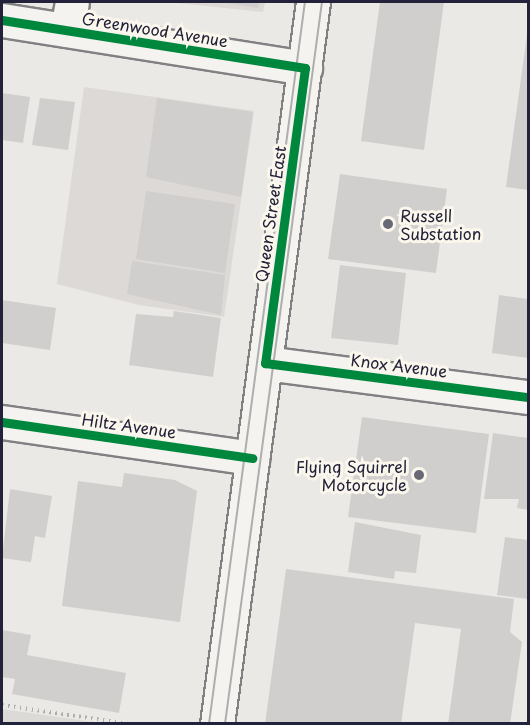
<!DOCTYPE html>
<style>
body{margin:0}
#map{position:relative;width:530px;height:725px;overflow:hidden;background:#ebe9e5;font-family:"Playpen Sans",sans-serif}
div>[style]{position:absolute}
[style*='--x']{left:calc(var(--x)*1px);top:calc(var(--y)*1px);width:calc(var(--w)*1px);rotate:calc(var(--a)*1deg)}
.built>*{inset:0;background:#dcd9d6}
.green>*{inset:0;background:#dcdad6}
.building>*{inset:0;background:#d1cfcd}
.path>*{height:4px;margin-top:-2px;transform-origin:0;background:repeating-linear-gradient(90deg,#afaeae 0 1.5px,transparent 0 6px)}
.roads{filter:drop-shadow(2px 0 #818083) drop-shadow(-2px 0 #818083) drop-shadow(0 2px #818083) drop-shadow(0 -2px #818083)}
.minor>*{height:33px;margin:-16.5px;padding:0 16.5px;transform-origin:16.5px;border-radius:16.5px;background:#f4f3ef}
.major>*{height:33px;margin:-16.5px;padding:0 16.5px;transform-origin:16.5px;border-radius:16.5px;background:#f4f3ef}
.tram>*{height:1.5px;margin:-0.75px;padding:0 0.75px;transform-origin:0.75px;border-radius:0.75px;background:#afaeae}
.cycleway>*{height:9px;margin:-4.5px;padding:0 4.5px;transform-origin:4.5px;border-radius:4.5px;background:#00873e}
.dots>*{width:16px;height:16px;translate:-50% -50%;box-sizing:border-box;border:3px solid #fbf7ec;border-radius:50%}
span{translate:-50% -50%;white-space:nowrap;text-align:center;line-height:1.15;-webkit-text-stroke:6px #fbf7ec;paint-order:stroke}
.street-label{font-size:16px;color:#22223b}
.poi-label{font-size:16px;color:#22223b}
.left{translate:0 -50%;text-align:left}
.right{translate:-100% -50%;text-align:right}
.frame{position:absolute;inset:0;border:3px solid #22223b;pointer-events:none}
</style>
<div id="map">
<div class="built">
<i style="clip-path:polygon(168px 2px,265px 2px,263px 12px)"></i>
<i style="clip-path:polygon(84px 87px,254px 111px,224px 317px,139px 305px,57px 284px)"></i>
</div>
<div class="green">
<i style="clip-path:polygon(2px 709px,100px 723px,2px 723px)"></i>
</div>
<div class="building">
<i style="clip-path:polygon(220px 2px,259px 2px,258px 8px)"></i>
<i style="clip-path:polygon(380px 2px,444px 2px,424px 150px,361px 141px)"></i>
<i style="clip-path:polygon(527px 35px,528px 35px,528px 190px,506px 187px)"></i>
<i style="clip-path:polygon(2px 93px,30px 97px,23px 143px,2px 140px)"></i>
<i style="clip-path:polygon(40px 98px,75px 102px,68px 150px,32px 145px)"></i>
<i style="clip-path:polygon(157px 98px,253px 112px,241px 197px,146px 177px)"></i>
<i style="clip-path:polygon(340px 174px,447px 189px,436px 273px,328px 259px)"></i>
<i style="clip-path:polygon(146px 191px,235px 204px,225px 273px,136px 259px)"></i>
<i style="clip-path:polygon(132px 261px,225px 275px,221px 315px,127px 294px)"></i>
<i style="clip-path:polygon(340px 265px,406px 273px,398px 345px,331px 338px)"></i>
<i style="clip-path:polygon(499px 295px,528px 299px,528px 358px,492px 353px)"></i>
<i style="clip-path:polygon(2px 300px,56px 308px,50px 350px,2px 343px)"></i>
<i style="clip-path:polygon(174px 311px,221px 318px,213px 377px,129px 365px,136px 314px,173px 317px)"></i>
<i style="clip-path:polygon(362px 417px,489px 434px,476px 533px,348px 517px)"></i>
<i style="clip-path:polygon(493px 433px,528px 438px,528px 510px,517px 508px,519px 499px,484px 499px)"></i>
<i style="clip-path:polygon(124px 473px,175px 480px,197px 491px,180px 622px,62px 606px,78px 481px,122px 487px)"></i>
<i style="clip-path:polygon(10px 489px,52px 496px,45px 538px,35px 536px,31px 562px,2px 558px)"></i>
<i style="clip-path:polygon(355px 522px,421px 535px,416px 573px,395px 571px,394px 579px,348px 572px)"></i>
<i style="clip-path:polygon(505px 537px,528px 540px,528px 599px,497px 595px)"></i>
<i style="clip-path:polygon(286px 569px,514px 599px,510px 632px,522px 642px,510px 724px,448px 724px,461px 629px,415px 623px,401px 724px,265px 724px)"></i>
<i style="clip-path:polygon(2px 630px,31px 635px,27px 655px,126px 673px,119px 713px,12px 694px,15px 679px,2px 677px)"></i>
</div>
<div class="path">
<i style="--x:2;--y:705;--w:128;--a:8.5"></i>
</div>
<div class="roads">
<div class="minor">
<i style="--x:2;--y:20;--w:307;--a:9"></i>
<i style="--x:67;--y:30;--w:28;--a:-80"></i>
<i style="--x:265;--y:363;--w:265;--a:7.4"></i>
<i style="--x:2;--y:422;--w:253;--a:8.2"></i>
</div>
<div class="major">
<i style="--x:217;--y:724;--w:728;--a:-82.43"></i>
</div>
</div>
<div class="tram">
<i style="--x:209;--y:724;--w:728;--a:-82.43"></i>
<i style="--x:225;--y:724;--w:728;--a:-82.35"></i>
</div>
<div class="cycleway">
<i style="--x:2;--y:20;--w:307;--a:9"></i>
<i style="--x:305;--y:68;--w:298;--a:97.7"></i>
<i style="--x:265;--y:363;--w:265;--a:7.4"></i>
<i style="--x:2;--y:422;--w:253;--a:8.2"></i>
</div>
<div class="dots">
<i style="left:388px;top:224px;background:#686876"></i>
<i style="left:419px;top:475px;background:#686876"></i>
</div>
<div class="street-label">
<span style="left:155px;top:29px;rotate:9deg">Greenwood Avenue</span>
<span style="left:270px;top:214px;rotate:-82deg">Queen Street East</span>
<span style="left:399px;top:365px;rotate:7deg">Knox Avenue</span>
<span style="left:129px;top:425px;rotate:8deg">Hiltz Avenue</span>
</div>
<div class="poi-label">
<span class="left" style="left:400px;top:224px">Russell<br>Substation</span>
<span class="right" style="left:407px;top:475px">Flying Squirrel<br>Motorcycle</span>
</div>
<div class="frame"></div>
</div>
